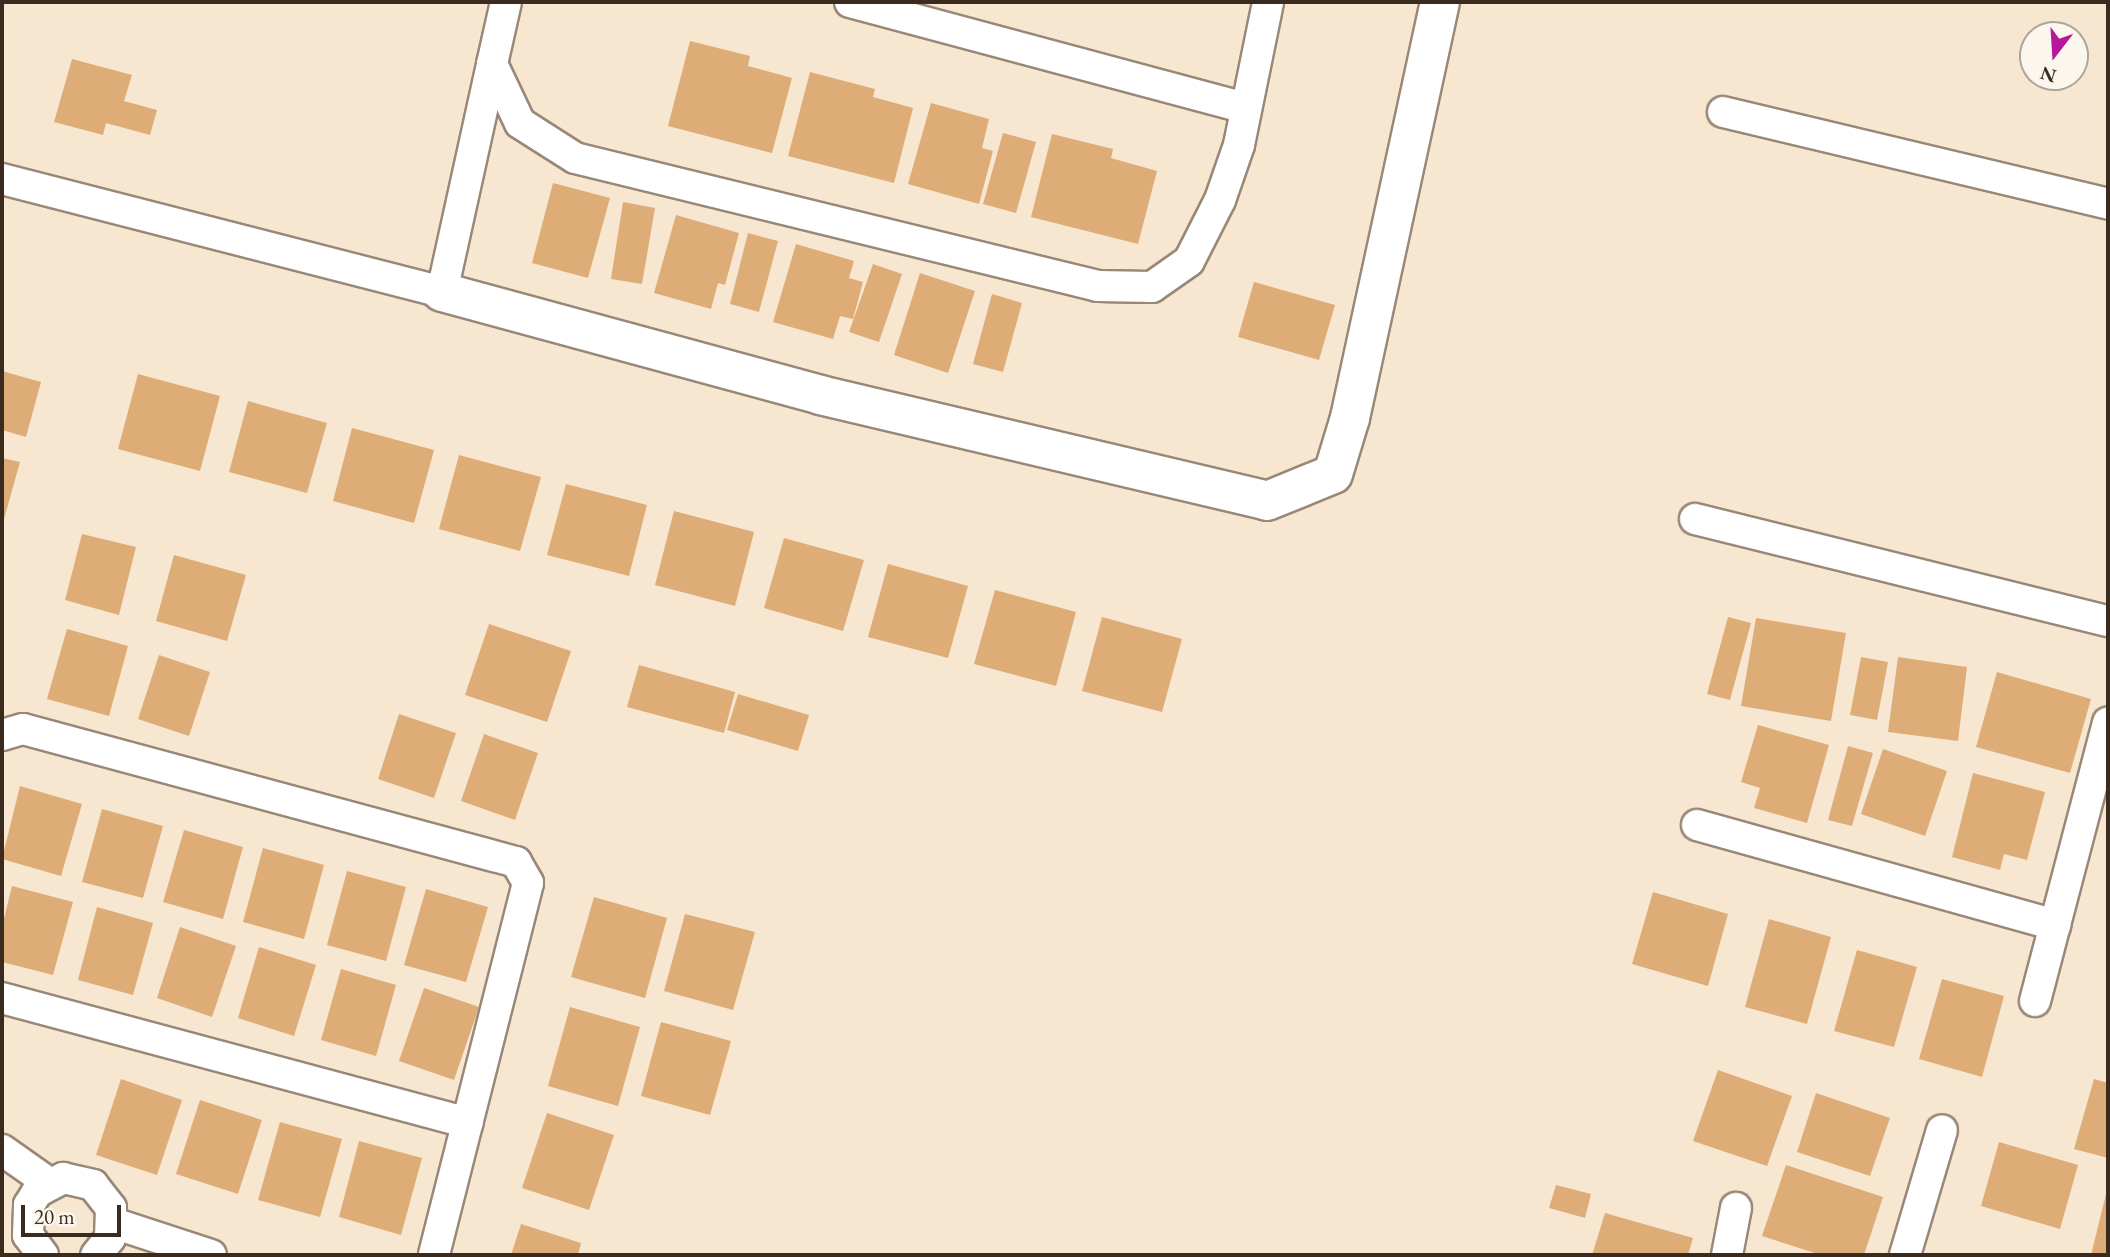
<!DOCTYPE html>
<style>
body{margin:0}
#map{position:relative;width:2110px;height:1257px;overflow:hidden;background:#f7e7d1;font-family:"EB Garamond",serif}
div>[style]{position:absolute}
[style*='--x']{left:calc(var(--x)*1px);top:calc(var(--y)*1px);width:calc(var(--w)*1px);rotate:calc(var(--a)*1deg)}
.building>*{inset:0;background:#deac77}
.roads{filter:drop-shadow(2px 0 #998878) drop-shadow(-2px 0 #998878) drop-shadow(0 2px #998878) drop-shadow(0 -2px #998878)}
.minor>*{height:30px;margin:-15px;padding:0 15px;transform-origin:15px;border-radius:15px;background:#fff}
.tertiary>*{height:38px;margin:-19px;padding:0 19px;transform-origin:19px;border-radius:19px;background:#fff}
span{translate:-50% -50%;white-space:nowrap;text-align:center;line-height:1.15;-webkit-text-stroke:5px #fbf7ec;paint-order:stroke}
.frame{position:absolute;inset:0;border:4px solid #3b2a1e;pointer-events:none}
.north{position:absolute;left:2019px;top:21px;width:70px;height:70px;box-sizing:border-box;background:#fbf7ec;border:2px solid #aea59a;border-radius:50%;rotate:197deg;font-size:19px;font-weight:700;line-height:28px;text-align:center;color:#3b2a1e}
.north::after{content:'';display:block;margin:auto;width:24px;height:32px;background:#b5179e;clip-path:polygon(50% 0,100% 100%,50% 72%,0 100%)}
.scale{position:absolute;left:21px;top:1205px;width:100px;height:32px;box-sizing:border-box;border:4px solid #3b2a1e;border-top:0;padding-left:9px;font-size:21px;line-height:24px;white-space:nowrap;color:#3b2a1e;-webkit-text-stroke:5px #fbf7ec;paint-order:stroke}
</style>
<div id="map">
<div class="building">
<i style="clip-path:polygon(690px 41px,750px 56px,748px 66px,792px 78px,772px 153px,668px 126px)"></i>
<i style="clip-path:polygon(72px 59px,132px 75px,124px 101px,157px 110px,150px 135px,106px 123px,103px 135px,54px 122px)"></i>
<i style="clip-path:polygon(810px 72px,875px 89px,873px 97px,913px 108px,894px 183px,788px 156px)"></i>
<i style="clip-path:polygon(931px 103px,989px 119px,982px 148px,993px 151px,979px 204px,908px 184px)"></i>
<i style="clip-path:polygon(1003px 133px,1036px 142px,1016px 213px,983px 204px)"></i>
<i style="clip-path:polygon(1052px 134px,1113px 149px,1111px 158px,1157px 171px,1138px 244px,1031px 217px)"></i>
<i style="clip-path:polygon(553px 183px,610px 198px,588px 278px,532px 263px)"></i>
<i style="clip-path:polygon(623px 202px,655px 208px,642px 284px,611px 279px)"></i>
<i style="clip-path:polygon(676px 215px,739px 233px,725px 285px,718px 283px,711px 309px,654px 293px)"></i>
<i style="clip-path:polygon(748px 233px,778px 241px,759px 312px,730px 304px)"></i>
<i style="clip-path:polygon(796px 244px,854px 261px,849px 278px,863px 282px,853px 319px,840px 316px,833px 339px,773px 322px)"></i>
<i style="clip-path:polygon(873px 264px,902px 274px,879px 342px,849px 332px)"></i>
<i style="clip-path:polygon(920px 273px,975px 291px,948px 373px,894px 355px)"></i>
<i style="clip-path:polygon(1254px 282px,1335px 305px,1319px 360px,1238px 337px)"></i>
<i style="clip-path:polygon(992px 294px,1022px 303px,1003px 372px,973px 364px)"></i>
<i style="clip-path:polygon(2px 371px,41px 382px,26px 437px,2px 430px)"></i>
<i style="clip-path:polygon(138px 374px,220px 396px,200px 471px,118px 449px)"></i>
<i style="clip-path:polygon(248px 401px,327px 423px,307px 493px,229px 472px)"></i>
<i style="clip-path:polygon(352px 428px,434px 450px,414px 523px,333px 501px)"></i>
<i style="clip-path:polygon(459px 455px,541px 477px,520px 551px,439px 529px)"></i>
<i style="clip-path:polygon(2px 458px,20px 462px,4px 519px,2px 518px)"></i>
<i style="clip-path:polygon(566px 484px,647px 505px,629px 576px,547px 555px)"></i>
<i style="clip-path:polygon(674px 511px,754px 532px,735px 606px,655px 585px)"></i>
<i style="clip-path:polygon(82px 534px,136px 547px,119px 615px,65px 600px)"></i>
<i style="clip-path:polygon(784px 538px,864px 560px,843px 631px,764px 608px)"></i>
<i style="clip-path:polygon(174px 555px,246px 575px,227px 641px,156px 621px)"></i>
<i style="clip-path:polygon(888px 564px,968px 586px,948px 658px,868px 637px)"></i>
<i style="clip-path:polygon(995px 590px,1076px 612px,1056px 686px,974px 664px)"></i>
<i style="clip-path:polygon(1102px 617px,1182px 639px,1162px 712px,1082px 691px)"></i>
<i style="clip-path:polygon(1728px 617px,1751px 623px,1730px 700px,1707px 694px)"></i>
<i style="clip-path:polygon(1756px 618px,1846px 633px,1831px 721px,1741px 706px)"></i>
<i style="clip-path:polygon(489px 624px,571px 651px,547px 722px,465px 695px)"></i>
<i style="clip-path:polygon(67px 629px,128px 646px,109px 716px,47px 699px)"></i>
<i style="clip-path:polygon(159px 655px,210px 672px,189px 736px,138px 719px)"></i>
<i style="clip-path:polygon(1861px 657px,1888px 662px,1877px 720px,1850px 715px)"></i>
<i style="clip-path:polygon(1898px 657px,1967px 667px,1958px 741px,1888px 732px)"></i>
<i style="clip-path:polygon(639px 665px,735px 692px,724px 733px,627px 707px)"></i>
<i style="clip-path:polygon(1997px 672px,2091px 699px,2070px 773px,1976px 747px)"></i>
<i style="clip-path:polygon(738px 694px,809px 715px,798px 751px,727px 730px)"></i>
<i style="clip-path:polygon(399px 714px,456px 733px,434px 798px,378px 779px)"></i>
<i style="clip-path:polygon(1758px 725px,1829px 745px,1807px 823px,1754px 808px,1760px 788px,1741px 782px)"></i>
<i style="clip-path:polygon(484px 734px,538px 753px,515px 820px,461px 801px)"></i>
<i style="clip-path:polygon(1848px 746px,1873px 753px,1852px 826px,1828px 820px)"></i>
<i style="clip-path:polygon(1883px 749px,1947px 771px,1925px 836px,1861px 814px)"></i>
<i style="clip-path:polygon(1973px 773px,2045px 792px,2027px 860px,2004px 854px,2000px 870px,1952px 857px)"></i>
<i style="clip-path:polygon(20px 786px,82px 804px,61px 876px,2px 859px)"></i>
<i style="clip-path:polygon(102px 809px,163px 826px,143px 898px,82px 882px)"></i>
<i style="clip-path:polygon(184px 830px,243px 847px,223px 919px,163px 902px)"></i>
<i style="clip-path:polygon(263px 848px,324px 865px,304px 939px,243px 922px)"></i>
<i style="clip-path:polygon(347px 871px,406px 887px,386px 961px,327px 945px)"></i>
<i style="clip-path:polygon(12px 886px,73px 902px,53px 975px,2px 962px,2px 927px)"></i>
<i style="clip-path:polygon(426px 889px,488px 907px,466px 982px,404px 965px)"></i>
<i style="clip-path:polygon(1653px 892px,1728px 914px,1708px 986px,1632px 964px)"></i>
<i style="clip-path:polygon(594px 897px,667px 918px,645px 998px,571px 977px)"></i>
<i style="clip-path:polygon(97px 907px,153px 923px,133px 995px,78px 980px)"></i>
<i style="clip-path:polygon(685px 914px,755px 932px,733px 1010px,664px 991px)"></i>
<i style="clip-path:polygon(1769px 919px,1831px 937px,1807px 1024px,1745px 1007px)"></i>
<i style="clip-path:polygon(180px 927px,236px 946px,212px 1017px,157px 998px)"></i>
<i style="clip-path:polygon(259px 947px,316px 965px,294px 1036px,238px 1018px)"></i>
<i style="clip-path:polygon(1857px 950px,1917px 967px,1894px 1047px,1834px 1031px)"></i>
<i style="clip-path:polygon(341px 969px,396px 985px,376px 1056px,321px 1040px)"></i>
<i style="clip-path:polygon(1942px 979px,2004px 996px,1982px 1077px,1919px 1059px)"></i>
<i style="clip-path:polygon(424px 988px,479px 1007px,454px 1080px,399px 1061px)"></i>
<i style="clip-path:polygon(570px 1007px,640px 1027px,618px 1106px,548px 1086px)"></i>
<i style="clip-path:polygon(661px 1022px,731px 1041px,710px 1115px,641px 1096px)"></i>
<i style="clip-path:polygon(1718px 1070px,1792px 1096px,1767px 1166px,1693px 1141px)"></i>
<i style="clip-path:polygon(121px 1079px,182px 1100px,157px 1175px,96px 1155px)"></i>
<i style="clip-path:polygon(2094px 1079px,2108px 1083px,2108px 1158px,2074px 1149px)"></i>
<i style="clip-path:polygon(1816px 1093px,1890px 1118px,1870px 1176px,1797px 1152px)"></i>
<i style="clip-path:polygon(200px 1100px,262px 1120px,238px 1194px,176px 1174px)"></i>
<i style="clip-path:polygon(547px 1113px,614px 1135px,589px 1210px,522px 1188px)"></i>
<i style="clip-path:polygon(280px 1122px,342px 1139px,320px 1217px,258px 1200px)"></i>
<i style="clip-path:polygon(359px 1141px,422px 1158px,401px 1235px,339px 1217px)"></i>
<i style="clip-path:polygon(1999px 1142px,2078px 1165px,2060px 1229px,1981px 1206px)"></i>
<i style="clip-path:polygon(1786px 1165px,1883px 1197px,1864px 1255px,1821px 1255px,1762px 1236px)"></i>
<i style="clip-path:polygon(1556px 1185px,1591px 1194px,1585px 1218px,1549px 1208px)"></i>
<i style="clip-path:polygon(2107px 1190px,2108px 1255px,2091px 1255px)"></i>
<i style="clip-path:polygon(1605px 1213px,1693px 1238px,1688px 1255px,1592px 1255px)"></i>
<i style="clip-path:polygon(521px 1224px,581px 1243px,578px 1255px,511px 1255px)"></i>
</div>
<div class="roads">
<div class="minor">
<i style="--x:506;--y:2;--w:64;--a:102.7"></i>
<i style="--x:492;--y:64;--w:65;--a:64.6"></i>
<i style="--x:520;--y:123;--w:65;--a:32.5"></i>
<i style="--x:575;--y:158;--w:538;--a:13.75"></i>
<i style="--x:1098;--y:286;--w:54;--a:1.1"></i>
<i style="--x:1152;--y:287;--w:45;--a:-35.1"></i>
<i style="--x:1189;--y:261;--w:68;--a:-63.1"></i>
<i style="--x:1220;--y:200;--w:58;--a:-70.9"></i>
<i style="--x:1239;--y:145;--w:146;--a:-78.5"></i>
<i style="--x:850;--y:2;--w:410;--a:15"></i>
<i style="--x:1723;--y:112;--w:396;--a:13.4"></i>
<i style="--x:2;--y:179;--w:454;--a:14.4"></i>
<i style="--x:442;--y:292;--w:233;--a:-77.6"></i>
<i style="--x:1695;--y:519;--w:425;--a:13.9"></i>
<i style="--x:2;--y:735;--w:22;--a:-16"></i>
<i style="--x:23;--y:729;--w:511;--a:15.1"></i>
<i style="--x:516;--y:862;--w:24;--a:60"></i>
<i style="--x:528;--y:883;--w:384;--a:104.2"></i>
<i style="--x:1697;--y:825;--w:372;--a:15.6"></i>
<i style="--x:2;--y:998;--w:482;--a:15"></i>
<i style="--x:2035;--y:1001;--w:288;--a:-75.3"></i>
<i style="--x:2;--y:1150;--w:57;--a:35.1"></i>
<i style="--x:113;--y:1223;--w:103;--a:18.1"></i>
<i style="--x:43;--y:1255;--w:25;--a:-127"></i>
<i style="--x:28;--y:1235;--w:30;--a:-88"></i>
<i style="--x:29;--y:1205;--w:15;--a:-58"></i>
<i style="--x:37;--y:1192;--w:30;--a:-28"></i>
<i style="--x:63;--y:1178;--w:31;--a:13"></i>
<i style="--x:93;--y:1185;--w:29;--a:52"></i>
<i style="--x:111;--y:1208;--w:30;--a:92"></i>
<i style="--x:110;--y:1238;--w:22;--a:129"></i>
<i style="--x:1727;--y:1255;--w:48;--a:-79.2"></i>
<i style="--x:1905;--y:1255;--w:130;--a:-73.5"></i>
</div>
<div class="tertiary">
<i style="--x:442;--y:292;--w:392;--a:15.2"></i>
<i style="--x:820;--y:395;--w:459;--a:13.3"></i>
<i style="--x:1267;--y:501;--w:71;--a:-22.2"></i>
<i style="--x:1333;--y:474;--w:59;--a:-73.1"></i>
<i style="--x:1350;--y:418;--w:426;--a:-77.8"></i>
</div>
</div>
<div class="frame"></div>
<div class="north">N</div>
<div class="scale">20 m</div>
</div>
